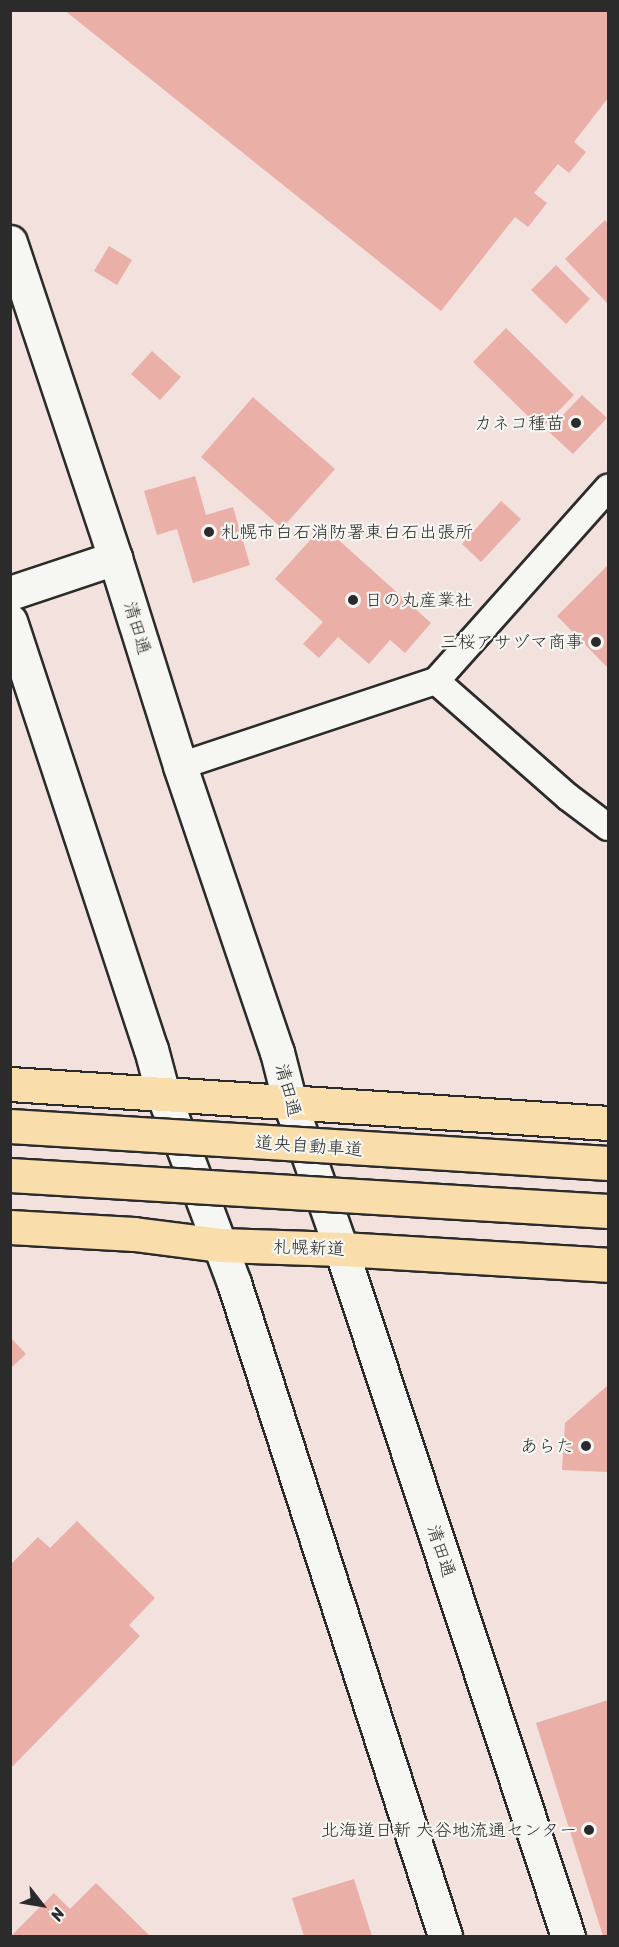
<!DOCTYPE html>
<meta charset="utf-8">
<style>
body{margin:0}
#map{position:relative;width:619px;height:1947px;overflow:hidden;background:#f2e1dc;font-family:Sriracha,"Klee One",sans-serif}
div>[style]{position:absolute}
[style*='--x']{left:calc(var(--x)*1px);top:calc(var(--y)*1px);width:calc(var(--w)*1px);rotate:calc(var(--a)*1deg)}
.building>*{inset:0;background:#eaafa7}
.roads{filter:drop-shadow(2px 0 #2b2b2b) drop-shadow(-2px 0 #2b2b2b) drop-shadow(0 2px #2b2b2b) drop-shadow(0 -2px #2b2b2b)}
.minor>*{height:26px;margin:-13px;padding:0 13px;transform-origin:13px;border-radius:13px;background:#f6f6f2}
.tertiary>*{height:33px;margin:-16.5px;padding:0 16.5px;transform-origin:16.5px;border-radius:16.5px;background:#f6f6f2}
.trunk>*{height:33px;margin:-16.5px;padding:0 16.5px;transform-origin:16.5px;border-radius:16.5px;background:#f9ddab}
.bridges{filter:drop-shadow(2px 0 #2b2b2b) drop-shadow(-2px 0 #2b2b2b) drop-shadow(0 2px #2b2b2b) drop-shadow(0 -2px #2b2b2b)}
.motorway-bridge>*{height:33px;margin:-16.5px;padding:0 16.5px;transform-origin:16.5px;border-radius:16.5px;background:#f9ddab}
.dots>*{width:16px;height:16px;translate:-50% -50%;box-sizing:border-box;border:3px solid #f6f6f2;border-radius:50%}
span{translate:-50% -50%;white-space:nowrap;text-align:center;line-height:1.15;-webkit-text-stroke:4.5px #f6f6f2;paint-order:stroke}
.poi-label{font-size:18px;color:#2b2b2b}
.right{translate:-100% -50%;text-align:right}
.left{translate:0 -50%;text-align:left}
.street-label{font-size:18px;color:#2b2b2b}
.frame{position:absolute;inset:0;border:12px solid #2b2b2b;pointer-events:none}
.north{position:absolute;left:12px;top:1875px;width:60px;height:60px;-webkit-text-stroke:4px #f6f6f2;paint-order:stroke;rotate:121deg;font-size:16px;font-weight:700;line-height:24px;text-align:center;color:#2b2b2b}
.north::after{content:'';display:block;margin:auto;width:21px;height:27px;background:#2b2b2b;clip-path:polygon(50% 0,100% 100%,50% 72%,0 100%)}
</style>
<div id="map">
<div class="building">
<i style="clip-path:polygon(64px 10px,608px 10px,608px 98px,574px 142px,586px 152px,569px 173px,558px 164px,534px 193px,547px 203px,528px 227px,515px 217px,441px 311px)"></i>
<i style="clip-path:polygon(605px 220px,608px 224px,608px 304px,565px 259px)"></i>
<i style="clip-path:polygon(109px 246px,132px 260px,117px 285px,94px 271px)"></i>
<i style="clip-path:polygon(556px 265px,590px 299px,566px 324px,531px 290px)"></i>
<i style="clip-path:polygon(506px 328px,574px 395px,541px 429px,473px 362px)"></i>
<i style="clip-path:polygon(152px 351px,181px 377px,160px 400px,131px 374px)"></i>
<i style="clip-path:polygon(582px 395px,607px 418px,573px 454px,548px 431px)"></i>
<i style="clip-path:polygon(253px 397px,335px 469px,282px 528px,201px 457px)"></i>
<i style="clip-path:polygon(195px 476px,206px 515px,233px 507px,250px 565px,193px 583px,177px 529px,157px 535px,144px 491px)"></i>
<i style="clip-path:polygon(501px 501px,521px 519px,481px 562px,462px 544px)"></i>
<i style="clip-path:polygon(323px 526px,431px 623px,405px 653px,390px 640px,369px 664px,338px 637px,319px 658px,303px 644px,323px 622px,275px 579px)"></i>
<i style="clip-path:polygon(608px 565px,608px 668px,557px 616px)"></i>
<i style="clip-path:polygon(10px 1337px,26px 1354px,10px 1369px)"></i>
<i style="clip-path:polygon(608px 1385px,608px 1472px,562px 1470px,565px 1423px)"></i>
<i style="clip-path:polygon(77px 1521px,155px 1598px,129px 1625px,140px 1636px,10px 1769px,10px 1565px,38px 1537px,50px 1548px)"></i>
<i style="clip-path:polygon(608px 1700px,608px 1936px,603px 1936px,536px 1723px)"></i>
<i style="clip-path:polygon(354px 1879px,372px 1936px,304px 1936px,292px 1898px)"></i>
<i style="clip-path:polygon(96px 1883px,150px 1936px,11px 1936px,54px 1893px,70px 1909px)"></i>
</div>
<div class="roads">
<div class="minor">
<i style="--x:436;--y:681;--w:176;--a:41.3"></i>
<i style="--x:568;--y:797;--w:50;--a:36.9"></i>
<i style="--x:180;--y:766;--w:270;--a:-18.4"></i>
<i style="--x:436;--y:681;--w:259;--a:-48.3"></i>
</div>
<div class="tertiary">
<i style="--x:10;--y:242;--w:333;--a:71.6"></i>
<i style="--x:115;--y:558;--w:218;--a:72.6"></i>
<i style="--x:180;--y:766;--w:302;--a:71.3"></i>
<i style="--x:277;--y:1052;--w:53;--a:75.7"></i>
<i style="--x:290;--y:1103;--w:155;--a:70.7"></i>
<i style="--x:341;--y:1249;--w:724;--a:71.72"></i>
<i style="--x:10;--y:593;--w:111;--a:-18.4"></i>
<i style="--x:10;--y:621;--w:451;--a:71.8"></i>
<i style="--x:151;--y:1049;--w:47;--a:75.1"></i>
<i style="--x:163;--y:1094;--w:202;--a:69.4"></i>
<i style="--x:234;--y:1283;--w:686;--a:72.09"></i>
</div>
<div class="trunk">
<i style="--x:10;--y:1084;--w:599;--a:3.73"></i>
<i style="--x:10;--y:1227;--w:124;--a:3.2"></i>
<i style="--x:134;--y:1234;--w:88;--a:7.2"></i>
<i style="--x:221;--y:1245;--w:120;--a:1.9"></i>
<i style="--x:341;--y:1249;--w:267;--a:3.4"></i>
</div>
</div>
<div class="bridges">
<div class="motorway-bridge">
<i style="--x:10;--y:1126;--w:599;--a:3.54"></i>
<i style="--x:10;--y:1175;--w:599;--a:3.45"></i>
</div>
</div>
<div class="dots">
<i style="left:576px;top:423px;background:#2b2b2b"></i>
<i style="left:209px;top:532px;background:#2b2b2b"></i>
<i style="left:353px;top:600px;background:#2b2b2b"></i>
<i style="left:596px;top:642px;background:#2b2b2b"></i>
<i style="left:586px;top:1446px;background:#2b2b2b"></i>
<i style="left:589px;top:1830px;background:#2b2b2b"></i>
</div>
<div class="poi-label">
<span class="right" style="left:564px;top:423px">カネコ種苗</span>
<span class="left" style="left:221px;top:532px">札幌市白石消防署東白石出張所</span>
<span class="left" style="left:365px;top:600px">日の丸産業社</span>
<span class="right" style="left:584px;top:642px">三桜アサヅマ商事</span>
<span class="right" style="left:574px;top:1446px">あらた</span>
<span class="right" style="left:577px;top:1830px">北海道日新 大谷地流通センター</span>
</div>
<div class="street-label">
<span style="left:137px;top:628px;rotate:73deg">清田通</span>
<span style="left:288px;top:1090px;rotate:75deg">清田通</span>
<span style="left:309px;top:1146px;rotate:4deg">道央自動車道</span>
<span style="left:309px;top:1248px;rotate:2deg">札幌新道</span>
<span style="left:441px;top:1551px;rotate:72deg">清田通</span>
</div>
<div class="frame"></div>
<div class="north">N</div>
</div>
